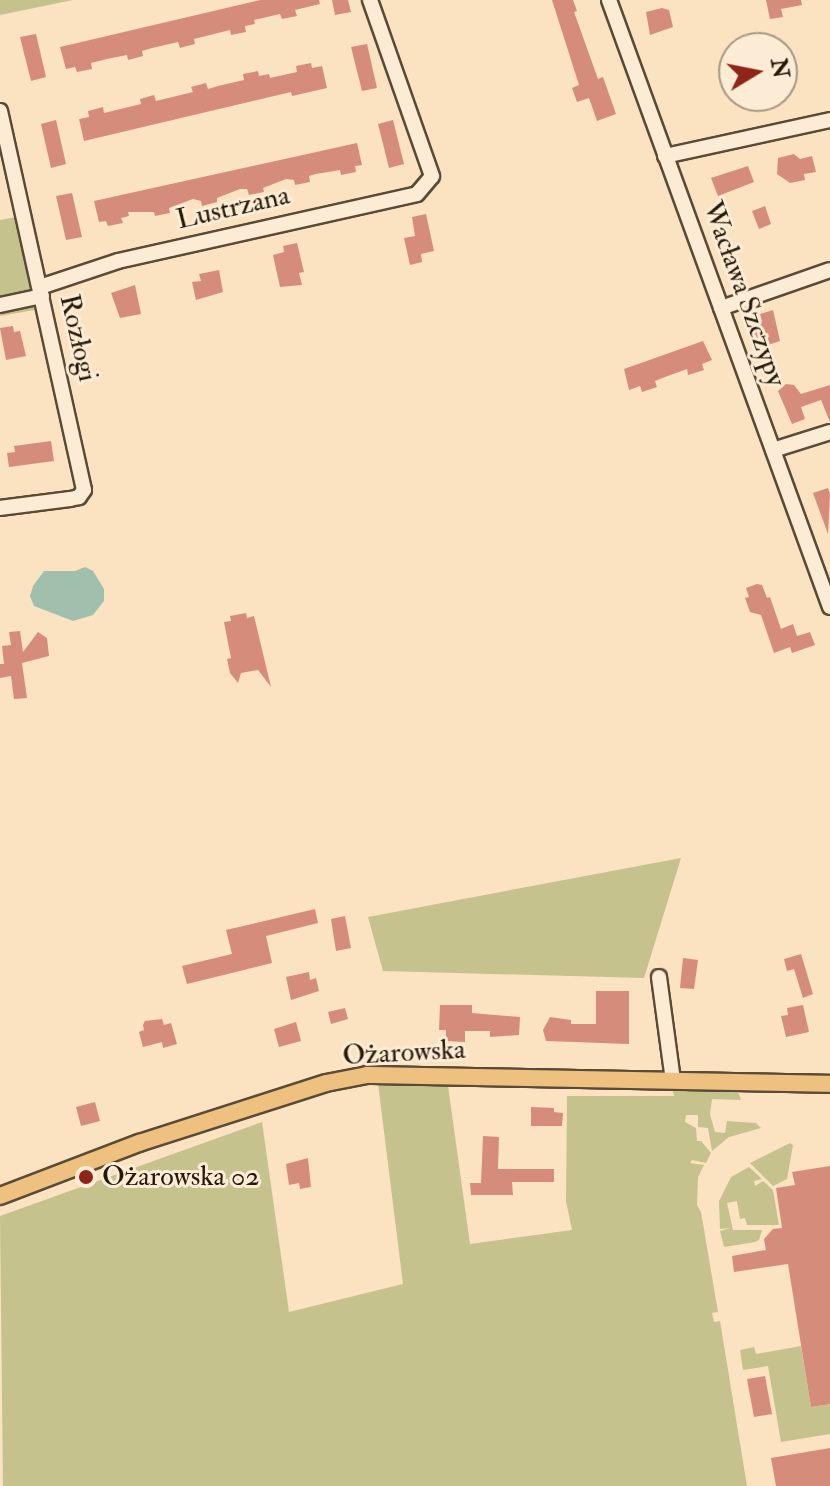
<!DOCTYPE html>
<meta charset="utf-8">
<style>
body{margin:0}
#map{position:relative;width:830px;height:1486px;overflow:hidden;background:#fbe2c0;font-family:"IM FELL Double Pica",serif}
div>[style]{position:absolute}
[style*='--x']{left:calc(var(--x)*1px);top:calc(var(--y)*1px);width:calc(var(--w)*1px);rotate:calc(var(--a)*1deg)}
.green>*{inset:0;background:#c5c28e}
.water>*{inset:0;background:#a0bfac}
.building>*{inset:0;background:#d68c7a}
.roads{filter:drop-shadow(2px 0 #5a4b36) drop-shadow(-2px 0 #5a4b36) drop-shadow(0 2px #5a4b36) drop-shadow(0 -2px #5a4b36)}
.minor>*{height:14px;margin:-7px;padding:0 7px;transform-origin:7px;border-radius:7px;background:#fcecd6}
.major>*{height:16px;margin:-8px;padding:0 8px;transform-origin:8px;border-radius:8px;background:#eec180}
.dots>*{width:22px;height:22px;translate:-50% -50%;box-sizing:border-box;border:4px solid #fcecd6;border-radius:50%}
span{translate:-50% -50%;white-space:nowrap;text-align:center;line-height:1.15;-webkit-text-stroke:6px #fcecd6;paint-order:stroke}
.street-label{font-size:28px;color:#251908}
.poi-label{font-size:28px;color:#251908}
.left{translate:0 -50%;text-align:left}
.north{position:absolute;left:718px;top:32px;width:80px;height:80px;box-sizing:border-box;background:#fcecd6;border:2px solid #a69884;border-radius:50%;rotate:80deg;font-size:22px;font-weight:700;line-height:32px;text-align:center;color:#251908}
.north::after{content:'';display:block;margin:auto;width:28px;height:36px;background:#8f2418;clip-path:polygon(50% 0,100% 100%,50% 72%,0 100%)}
</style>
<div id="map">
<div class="green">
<i style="clip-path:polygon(0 0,73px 0,0 15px)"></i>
<i style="clip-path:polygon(16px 217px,34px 310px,0 316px,0 220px)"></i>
<i style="clip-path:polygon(681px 858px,644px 978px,383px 971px,368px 917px)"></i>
<i style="clip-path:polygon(378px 1083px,448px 1086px,470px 1244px,572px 1230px,566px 1201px,567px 1096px,674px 1096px,672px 1087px,731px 1088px,739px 1094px,741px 1100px,712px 1099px,710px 1114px,715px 1132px,725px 1133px,727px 1121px,756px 1123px,761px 1128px,729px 1137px,712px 1151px,708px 1128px,698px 1127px,698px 1115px,686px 1115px,685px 1122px,696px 1128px,697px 1141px,701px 1141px,711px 1153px,706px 1163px,692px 1160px,690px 1163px,704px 1165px,698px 1177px,697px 1205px,701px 1212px,718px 1312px,712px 1313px,714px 1322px,720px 1321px,747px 1486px,3px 1486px,0 1216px,262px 1122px,289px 1312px,403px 1284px)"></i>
<i style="clip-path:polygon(790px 1143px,793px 1145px,787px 1179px,773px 1186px,750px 1163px)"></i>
<i style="clip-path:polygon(749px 1167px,762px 1179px,754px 1181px,755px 1186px,763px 1181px,773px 1190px,779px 1225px,747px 1225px,745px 1218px,740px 1219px,737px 1201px,727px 1203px,733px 1230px,762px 1230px,759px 1240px,755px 1242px,724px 1247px,720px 1231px,731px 1228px,720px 1229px,719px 1201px,731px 1177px)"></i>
<i style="clip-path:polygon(801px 1346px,811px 1407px,830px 1404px,830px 1434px,781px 1442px,768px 1366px,743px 1370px,740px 1350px,754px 1347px,756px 1354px)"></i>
</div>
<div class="water">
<i style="clip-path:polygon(85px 567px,93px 571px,104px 589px,104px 601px,93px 615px,73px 621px,34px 606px,30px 596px,33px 586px,44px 571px,75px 571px)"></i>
</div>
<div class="building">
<i style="clip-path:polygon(260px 0,319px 0,320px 4px,295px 10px,297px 16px,282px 19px,280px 14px,254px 20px,255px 24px,245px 26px,246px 32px,231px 35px,230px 30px,194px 39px,195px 44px,187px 46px,180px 48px,178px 42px,152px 48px,142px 51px,143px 56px,128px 60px,127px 55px,107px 59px,91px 63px,92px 69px,77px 72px,75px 67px,66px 69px,60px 47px)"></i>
<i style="clip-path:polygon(332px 0,348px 0,351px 12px,335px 15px)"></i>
<i style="clip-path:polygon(552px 0,573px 0,577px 11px,574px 12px,598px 79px,603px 77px,616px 114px,597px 121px,589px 98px,577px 102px,572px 88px,579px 85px)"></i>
<i style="clip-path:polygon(766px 0,801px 0,802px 5px,781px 9px,783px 17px,770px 19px)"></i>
<i style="clip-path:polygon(662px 8px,669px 10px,673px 27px,650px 35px,646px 12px)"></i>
<i style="clip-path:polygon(36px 34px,46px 77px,31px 81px,20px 37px)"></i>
<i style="clip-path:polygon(367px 44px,377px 88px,362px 91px,351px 47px)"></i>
<i style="clip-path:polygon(311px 63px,312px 68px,322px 66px,327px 88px,292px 96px,291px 92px,84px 141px,79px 119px,89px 117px,88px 111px,103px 107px,104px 113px,141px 104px,140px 99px,154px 95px,156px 101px,193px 92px,191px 87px,206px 83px,208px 89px,218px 86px,244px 80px,243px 74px,258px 71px,259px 76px,269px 74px,270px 78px,297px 72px,296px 66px)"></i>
<i style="clip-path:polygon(56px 120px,66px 164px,51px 168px,41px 124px)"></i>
<i style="clip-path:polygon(393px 120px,404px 164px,389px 168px,378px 124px)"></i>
<i style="clip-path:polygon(357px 143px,362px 165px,355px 166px,356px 172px,341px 175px,340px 170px,316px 174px,309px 176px,310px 182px,295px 185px,294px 180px,286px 179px,263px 188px,264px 192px,249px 195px,247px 189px,240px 189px,217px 198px,217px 202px,202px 206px,201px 201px,193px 199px,169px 208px,170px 213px,155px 216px,154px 212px,128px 212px,129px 216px,121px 218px,123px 223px,108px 226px,106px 221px,99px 222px,94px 201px)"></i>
<i style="clip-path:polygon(794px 154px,800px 159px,812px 156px,816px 172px,804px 174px,805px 180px,790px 183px,777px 174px,778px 158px)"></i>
<i style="clip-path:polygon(748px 166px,754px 182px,718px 196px,711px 178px)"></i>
<i style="clip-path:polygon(72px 193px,82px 237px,66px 240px,56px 196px)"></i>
<i style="clip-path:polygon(765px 206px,771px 224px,759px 229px,752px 211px)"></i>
<i style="clip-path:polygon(426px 214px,434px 251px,421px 254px,422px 262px,410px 265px,404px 238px,415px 236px,412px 217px)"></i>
<i style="clip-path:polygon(297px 243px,304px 272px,299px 273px,302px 285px,280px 287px,273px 255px,284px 252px,283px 246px)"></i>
<i style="clip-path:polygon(219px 270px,223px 292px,196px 300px,192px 282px,201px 281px,199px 274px)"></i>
<i style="clip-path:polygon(135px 285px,141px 314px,120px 318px,111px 293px)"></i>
<i style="clip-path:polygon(773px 310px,780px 341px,762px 347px,754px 335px,754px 324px,762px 321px,760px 314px)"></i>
<i style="clip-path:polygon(13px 326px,14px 332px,20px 331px,26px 356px,6px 360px,0 328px)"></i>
<i style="clip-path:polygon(703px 341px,712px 360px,702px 364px,704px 370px,688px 375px,687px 369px,665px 377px,655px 381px,657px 387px,642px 392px,640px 386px,629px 390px,624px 369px)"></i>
<i style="clip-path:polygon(786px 384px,794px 385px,801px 394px,830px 385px,830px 422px,821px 400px,801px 407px,805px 419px,792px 424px,778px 391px)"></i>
<i style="clip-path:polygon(51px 441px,54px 461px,9px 467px,7px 453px,15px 452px,14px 446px)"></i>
<i style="clip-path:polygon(828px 488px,830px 494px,828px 534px,813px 493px)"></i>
<i style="clip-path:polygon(757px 584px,762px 585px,767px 598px,770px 597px,781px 629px,793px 624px,797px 636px,810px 632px,815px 645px,792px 653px,790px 647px,774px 653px,761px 615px,750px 612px,745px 598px,749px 597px,746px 588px)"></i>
<i style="clip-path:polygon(246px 613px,247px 618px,254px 616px,271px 687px,258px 670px,241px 673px,238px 683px,230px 673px,227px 659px,231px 658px,224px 622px,231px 621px,230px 616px)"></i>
<i style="clip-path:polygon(20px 631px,23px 652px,38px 632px,47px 638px,49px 656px,22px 663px,27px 698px,14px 699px,11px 676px,0 678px,0 664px,4px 664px,2px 646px,11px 645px,9px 632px)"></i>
<i style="clip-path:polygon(315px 909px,318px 923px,266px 936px,272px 963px,187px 984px,182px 966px,232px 954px,226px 930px)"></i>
<i style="clip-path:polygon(345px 916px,351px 948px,336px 951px,331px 919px)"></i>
<i style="clip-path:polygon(801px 954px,813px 994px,803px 998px,794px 969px,787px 971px,784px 959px)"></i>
<i style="clip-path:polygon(683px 958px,698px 960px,694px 989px,680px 988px)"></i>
<i style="clip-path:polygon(309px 972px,310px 980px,316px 978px,319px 991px,291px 1000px,286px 977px)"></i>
<i style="clip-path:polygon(596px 991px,629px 991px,629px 1044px,546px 1041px,543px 1030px,550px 1017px,571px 1020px,571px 1024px,596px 1024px)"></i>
<i style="clip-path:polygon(440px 1005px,472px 1005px,472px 1013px,520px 1017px,519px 1035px,490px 1037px,490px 1031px,465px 1031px,465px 1042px,446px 1041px,446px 1030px,439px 1030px)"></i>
<i style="clip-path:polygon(803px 1005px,809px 1032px,786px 1037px,781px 1016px,788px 1015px,787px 1008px)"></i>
<i style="clip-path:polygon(345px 1008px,348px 1019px,331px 1024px,328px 1012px)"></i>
<i style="clip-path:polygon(162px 1019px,164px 1025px,171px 1023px,177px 1044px,163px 1048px,162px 1042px,143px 1047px,139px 1032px,144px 1030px,143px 1025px,145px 1021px)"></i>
<i style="clip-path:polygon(296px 1022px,301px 1041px,279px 1047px,274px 1029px)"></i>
<i style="clip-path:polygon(95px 1102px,100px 1121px,81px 1126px,76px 1107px)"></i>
<i style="clip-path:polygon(531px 1107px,554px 1108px,554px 1112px,563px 1113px,562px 1126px,531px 1126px)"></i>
<i style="clip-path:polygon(483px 1136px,499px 1137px,498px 1169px,554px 1169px,554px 1182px,512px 1182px,513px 1195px,471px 1195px,470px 1183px,481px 1183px)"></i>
<i style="clip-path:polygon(308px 1158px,311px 1187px,300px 1189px,299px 1183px,289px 1185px,286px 1164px)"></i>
<i style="clip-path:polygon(830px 1166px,830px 1404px,811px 1407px,788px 1264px,734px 1272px,732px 1256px,766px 1250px,764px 1239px,773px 1229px,782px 1228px,776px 1188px,795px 1185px,792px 1172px)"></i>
<i style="clip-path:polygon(765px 1376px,772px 1414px,754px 1417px,747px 1379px)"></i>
<i style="clip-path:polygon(830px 1448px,830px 1486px,776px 1486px,771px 1458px)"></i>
</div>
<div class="roads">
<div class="minor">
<i style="--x:609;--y:0;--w:646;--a:69.99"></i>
<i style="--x:0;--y:111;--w:388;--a:77.5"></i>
<i style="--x:84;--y:490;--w:9;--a:126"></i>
<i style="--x:79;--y:497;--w:9;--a:167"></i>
<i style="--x:70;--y:499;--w:71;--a:172.7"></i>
<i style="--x:665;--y:156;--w:169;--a:-12.3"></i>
<i style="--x:40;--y:287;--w:82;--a:-18.4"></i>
<i style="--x:118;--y:261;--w:306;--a:-12.6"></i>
<i style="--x:417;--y:194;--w:23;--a:-50"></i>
<i style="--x:432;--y:176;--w:187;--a:-109.4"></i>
<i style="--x:0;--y:305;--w:43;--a:-12.1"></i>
<i style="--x:721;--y:308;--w:115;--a:-19.2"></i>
<i style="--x:773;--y:450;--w:60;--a:-17.5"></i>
<i style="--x:659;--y:977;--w:104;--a:82.3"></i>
</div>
<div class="major">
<i style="--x:0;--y:1196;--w:149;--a:-20.9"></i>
<i style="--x:139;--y:1143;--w:196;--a:-17.8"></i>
<i style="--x:326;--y:1083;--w:42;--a:-11"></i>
<i style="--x:367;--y:1075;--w:463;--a:1.1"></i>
</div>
</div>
<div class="dots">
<i style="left:86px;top:1177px;background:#8f2418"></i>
</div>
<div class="street-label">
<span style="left:233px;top:208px;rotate:-13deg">Lustrzana</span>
<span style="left:744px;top:294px;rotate:70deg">Wacława Szczypy</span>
<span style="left:78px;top:338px;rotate:77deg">Rozłogi</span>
<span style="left:404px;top:1053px;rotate:-3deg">Ożarowska</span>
</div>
<div class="poi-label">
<span class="left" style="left:102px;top:1177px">Ożarowska 02</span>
</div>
<div class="north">N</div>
</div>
